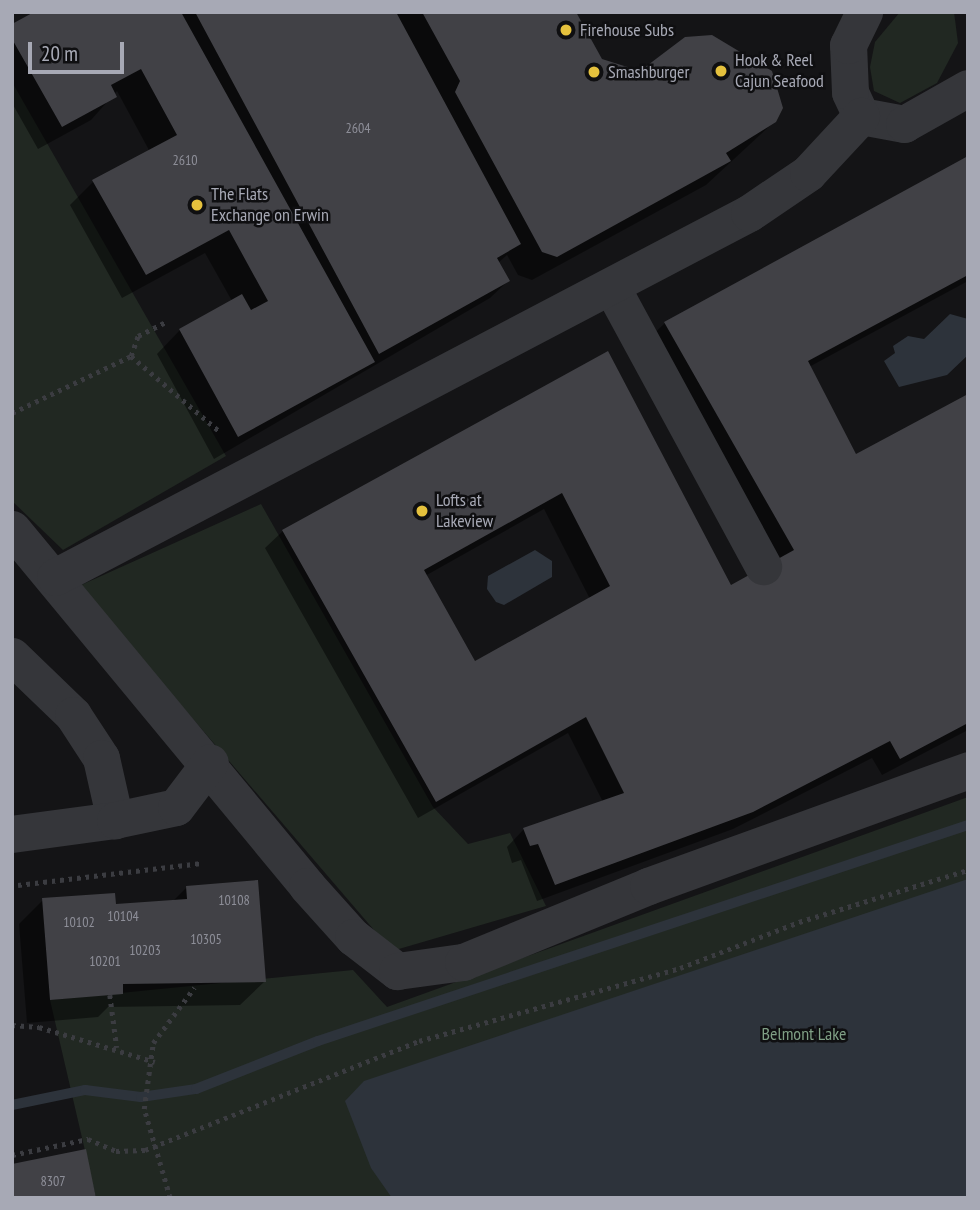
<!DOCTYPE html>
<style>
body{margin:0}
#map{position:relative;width:980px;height:1210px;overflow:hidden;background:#141416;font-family:"PT Sans Narrow",sans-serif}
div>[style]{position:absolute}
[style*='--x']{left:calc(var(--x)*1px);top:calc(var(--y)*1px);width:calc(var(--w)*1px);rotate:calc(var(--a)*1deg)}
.green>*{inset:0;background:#212822}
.water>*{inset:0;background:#2d333b}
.shadow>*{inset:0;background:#0007}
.stream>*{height:10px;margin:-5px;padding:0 5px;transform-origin:5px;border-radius:5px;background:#2d333b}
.building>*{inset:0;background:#414146}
.path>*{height:4.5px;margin-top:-2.25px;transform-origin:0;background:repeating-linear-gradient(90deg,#3b3c41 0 3.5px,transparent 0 8.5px)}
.minor>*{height:37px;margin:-18.5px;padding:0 18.5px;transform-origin:18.5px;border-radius:18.5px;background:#35363a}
.dots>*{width:19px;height:19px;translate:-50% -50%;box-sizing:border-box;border:4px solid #0f0f11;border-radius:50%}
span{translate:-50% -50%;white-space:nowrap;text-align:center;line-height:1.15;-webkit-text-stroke:5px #0f0f11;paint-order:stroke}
.number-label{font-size:14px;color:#8e8f99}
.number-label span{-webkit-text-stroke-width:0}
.poi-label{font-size:18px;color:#a7a9b5}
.left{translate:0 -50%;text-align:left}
.park-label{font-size:18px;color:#7f9f85}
.frame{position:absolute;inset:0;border:14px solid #a7a9b5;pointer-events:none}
.scale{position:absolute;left:28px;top:42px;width:96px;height:32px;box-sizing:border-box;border:4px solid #a7a9b5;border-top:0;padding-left:9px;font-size:21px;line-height:24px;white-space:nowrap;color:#a7a9b5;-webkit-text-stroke:5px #0f0f11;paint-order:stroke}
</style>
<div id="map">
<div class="green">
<i style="clip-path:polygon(900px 12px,954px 12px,958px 43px,937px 83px,900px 103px,874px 91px,870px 67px,875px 42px)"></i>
<i style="clip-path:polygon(12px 82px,226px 456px,63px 550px,12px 501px)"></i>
<i style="clip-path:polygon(261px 504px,433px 807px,468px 844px,510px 833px,546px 906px,392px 951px,79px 586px)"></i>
<i style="clip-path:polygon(968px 797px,968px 1198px,96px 1198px,50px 1000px,353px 970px,387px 1007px)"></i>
</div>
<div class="water">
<i style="clip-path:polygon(950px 314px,968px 319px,968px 355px,947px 375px,899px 387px,884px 361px,895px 353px,893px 346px,908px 336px,924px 339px)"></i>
<i style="clip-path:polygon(535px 550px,552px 561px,552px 577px,504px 605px,496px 602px,487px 589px,488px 576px)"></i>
<i style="clip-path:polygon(968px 879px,968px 1198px,392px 1198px,371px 1168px,345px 1101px,364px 1081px)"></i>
</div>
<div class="shadow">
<i style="clip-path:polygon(38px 12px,574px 12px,601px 60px,775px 121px,706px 185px,532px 280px,518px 275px,507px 255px,498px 263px,508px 281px,490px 298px,214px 459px,157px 354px,180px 330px,232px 301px,205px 253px,122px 298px,70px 205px,93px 182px,150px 152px,117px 91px,91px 120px,38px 149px,12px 103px,12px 26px)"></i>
<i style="clip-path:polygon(evenodd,968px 158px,968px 281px,809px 367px,856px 457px,968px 396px,968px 730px,882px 775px,872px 758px,733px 829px,537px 901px,521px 860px,512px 863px,507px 847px,524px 829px,603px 802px,568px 733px,418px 818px,265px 548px,283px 531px,607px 353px,730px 588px,774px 563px,647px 340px,665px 323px,968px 158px,544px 509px,590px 599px,474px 663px,425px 576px,544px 509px)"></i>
<i style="clip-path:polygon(186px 888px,264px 982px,240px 1005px,108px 1007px,98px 1017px,27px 1023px,19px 924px,43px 900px,115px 906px,172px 902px)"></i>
</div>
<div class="stream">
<i style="--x:12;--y:1105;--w:75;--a:-11.6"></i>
<i style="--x:85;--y:1090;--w:56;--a:7.1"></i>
<i style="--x:141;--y:1097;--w:56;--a:-8.3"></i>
<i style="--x:196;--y:1089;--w:131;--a:-21.5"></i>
<i style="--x:318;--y:1041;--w:685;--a:-18.38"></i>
</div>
<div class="building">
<i style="clip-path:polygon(34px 12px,181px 12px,375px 362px,238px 437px,179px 329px,242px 294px,251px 310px,268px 301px,229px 230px,146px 275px,92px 180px,177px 135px,141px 69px,111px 85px,117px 97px,62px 127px,12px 39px,12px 24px)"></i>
<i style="clip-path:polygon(195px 12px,396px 12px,521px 244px,497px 258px,510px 281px,379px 354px)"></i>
<i style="clip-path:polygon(422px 12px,576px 12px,602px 59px,640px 71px,685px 37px,712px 35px,772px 71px,783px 108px,776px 122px,726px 153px,731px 161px,557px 257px,542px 252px,455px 92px,460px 81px)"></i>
<i style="clip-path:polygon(evenodd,968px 156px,968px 275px,808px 361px,856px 454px,968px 394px,968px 723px,900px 759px,890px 741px,753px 812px,555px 885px,538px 844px,530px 846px,523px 828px,624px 793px,586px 717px,436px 802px,282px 530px,608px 351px,731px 585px,794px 550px,664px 322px,968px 156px,562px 493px,610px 586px,475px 661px,424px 570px,562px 493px)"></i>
<i style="clip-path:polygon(258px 880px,266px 982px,123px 984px,123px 994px,50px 1000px,42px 898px,115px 893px,116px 904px,187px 899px,186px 886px)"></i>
<i style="clip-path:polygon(86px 1149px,96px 1198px,12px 1198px,12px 1164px)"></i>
</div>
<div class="path">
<i style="--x:131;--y:356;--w:21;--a:-71"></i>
<i style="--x:138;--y:336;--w:31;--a:-27"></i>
<i style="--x:12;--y:413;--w:132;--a:-25.6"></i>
<i style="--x:131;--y:356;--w:116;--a:40.4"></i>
<i style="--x:18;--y:885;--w:185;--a:-6.8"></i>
<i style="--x:110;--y:995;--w:53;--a:82.5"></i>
<i style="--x:12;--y:1025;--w:27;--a:4"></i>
<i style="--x:39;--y:1027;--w:121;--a:16.8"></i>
<i style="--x:12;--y:1155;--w:78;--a:-11.9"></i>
<i style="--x:88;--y:1139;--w:30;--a:23"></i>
<i style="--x:116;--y:1151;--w:29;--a:-2"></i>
<i style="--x:145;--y:1150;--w:295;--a:-21.7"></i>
<i style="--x:419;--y:1041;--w:271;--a:-15.6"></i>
<i style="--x:680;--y:968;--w:128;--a:-21.1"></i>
<i style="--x:799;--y:922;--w:177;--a:-17.1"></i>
<i style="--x:170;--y:1198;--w:93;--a:-106.3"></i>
<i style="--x:144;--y:1109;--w:67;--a:-82.2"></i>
<i style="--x:153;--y:1043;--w:69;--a:-53.3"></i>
</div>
<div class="minor">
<i style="--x:861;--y:116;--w:44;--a:10.5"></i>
<i style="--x:904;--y:124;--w:73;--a:-29.4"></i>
<i style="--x:861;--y:116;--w:26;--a:-115"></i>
<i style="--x:850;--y:92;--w:47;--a:-92.4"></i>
<i style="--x:848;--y:45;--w:37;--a:-64"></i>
<i style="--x:611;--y:286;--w:319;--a:61.5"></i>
<i style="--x:12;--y:529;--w:463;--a:50.4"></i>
<i style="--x:307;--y:886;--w:69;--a:48"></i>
<i style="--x:353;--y:937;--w:56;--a:37.7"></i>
<i style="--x:397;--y:971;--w:67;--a:-7.8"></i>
<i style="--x:463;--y:962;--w:200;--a:-22.3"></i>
<i style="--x:648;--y:886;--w:340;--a:-19.9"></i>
<i style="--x:55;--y:577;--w:784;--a:-27.68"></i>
<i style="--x:749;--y:213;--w:71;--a:-34.1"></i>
<i style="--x:808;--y:173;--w:78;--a:-47.1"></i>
<i style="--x:12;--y:656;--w:85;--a:44"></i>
<i style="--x:73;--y:715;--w:51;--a:56.9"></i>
<i style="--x:101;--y:758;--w:64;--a:77.3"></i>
<i style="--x:115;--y:820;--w:104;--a:172.3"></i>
<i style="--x:115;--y:820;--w:62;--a:-12"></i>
<i style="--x:176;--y:807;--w:56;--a:-52.9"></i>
</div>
<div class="dots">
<i style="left:566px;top:30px;background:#e5c13d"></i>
<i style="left:721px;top:71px;background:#e5c13d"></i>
<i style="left:594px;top:72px;background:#e5c13d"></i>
<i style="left:197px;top:205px;background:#e5c13d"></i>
<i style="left:422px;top:511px;background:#e5c13d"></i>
</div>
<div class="number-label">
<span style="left:358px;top:128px">2604</span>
<span style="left:185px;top:160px">2610</span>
<span style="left:234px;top:900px">10108</span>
<span style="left:123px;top:916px">10104</span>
<span style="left:79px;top:922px">10102</span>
<span style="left:206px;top:939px">10305</span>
<span style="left:145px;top:950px">10203</span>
<span style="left:105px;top:961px">10201</span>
<span style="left:53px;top:1181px">8307</span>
</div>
<div class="poi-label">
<span class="left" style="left:580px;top:30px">Firehouse Subs</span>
<span class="left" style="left:735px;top:71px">Hook &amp; Reel<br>Cajun Seafood</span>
<span class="left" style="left:608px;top:72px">Smashburger</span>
<span class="left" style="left:211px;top:205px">The Flats<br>Exchange on Erwin</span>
<span class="left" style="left:436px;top:511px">Lofts at<br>Lakeview</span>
</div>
<div class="park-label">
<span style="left:804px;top:1034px">Belmont Lake</span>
</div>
<div class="frame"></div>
<div class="scale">20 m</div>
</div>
